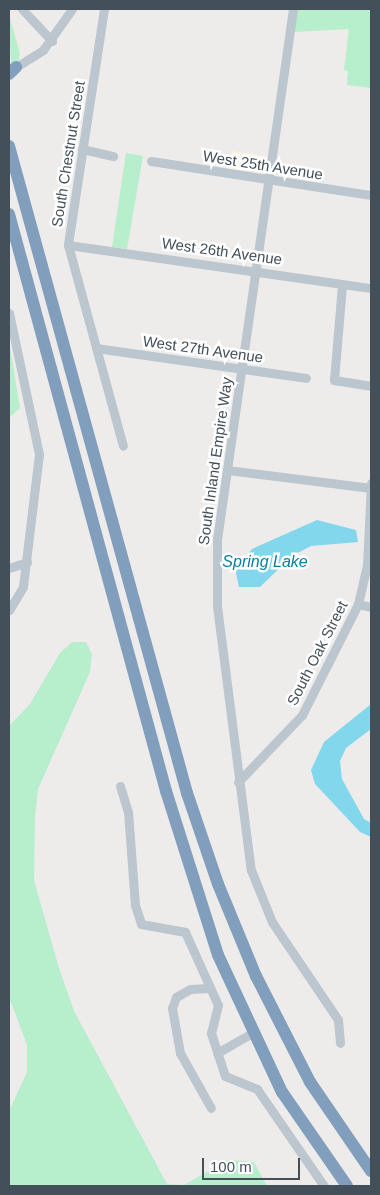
<!DOCTYPE html>
<style>
body{margin:0}
#map{position:relative;width:380px;height:1195px;overflow:hidden;background:#eeebeb;font-family:Helvetica,sans-serif}
div>[style]{position:absolute}
[style*='--x']{left:calc(var(--x)*1px);top:calc(var(--y)*1px);width:calc(var(--w)*1px);rotate:calc(var(--a)*1deg)}
.commercial>*{inset:0;background:#fbf4e2}
.green>*{inset:0;background:#b7eecc}
.water>*{inset:0;background:#83d7ec}
.minor>*{height:9px;margin:-4.5px;padding:0 4.5px;transform-origin:4.5px;border-radius:4.5px;background:#bbc6ce}
.highway>*{height:12px;margin:-6px;padding:0 6px;transform-origin:6px;border-radius:6px;background:#819ebc}
span{translate:-50% -50%;white-space:nowrap;text-align:center;line-height:1.15;-webkit-text-stroke:5px #fff;paint-order:stroke}
.street-label{font-size:15px;color:#434f59}
.water-label{font-size:16px;color:#0a7f9e;font-style:italic}
.frame{position:absolute;inset:0;border:10px solid #434f59;pointer-events:none}
.scale{position:absolute;left:202px;top:1158px;width:98px;height:22px;box-sizing:border-box;border:2px solid #434f59;border-top:0;padding-left:6px;font-size:15px;line-height:18px;white-space:nowrap;color:#434f59;-webkit-text-stroke:4px #fff;paint-order:stroke}
</style>
<div id="map">
<div class="commercial">
<i style="clip-path:polygon(232px 151px,264px 156px,262px 172px,229px 169px)"></i>
</div>
<div class="green">
<i style="clip-path:polygon(296px 9px,371px 9px,371px 88px,347px 85px,348px 71px,344px 70px,349px 29px,293px 32px)"></i>
<i style="clip-path:polygon(9px 15px,20px 54px,18px 62px,11px 63px)"></i>
<i style="clip-path:polygon(126px 153px,143px 156px,127px 249px,112px 247px)"></i>
<i style="clip-path:polygon(9px 341px,20px 408px,9px 418px)"></i>
<i style="clip-path:polygon(72px 642px,86px 642px,92px 654px,90px 672px,38px 789px,35px 817px,34px 880px,59px 968px,74px 1011px,167px 1184px,184px 1185px,228px 1160px,254px 1162px,267px 1186px,9px 1186px,9px 1111px,27px 1072px,27px 1045px,9px 997px,9px 726px,30px 704px,60px 653px)"></i>
</div>
<div class="water">
<i style="clip-path:polygon(317px 520px,356px 530px,358px 542px,311px 546px,292px 556px,260px 587px,239px 587px,235px 569px,252px 549px)"></i>
<i style="clip-path:polygon(371px 704px,371px 729px,346px 748px,340px 761px,342px 779px,364px 819px,371px 823px,371px 837px,360px 832px,315px 784px,311px 770px,324px 742px)"></i>
</div>
<div class="minor">
<i style="--x:22;--y:9;--w:44;--a:46.8"></i>
<i style="--x:104;--y:9;--w:239;--a:98.7"></i>
<i style="--x:68;--y:245;--w:208;--a:74.7"></i>
<i style="--x:293;--y:9;--w:536;--a:98.15"></i>
<i style="--x:217;--y:540;--w:66;--a:90"></i>
<i style="--x:217;--y:606;--w:266;--a:82.7"></i>
<i style="--x:251;--y:870;--w:56;--a:68"></i>
<i style="--x:272;--y:922;--w:118;--a:56"></i>
<i style="--x:338;--y:1020;--w:23;--a:85"></i>
<i style="--x:16;--y:67;--w:32;--a:-32"></i>
<i style="--x:43;--y:50;--w:50;--a:-54.7"></i>
<i style="--x:82;--y:149;--w:32;--a:13"></i>
<i style="--x:151;--y:161;--w:223;--a:8.8"></i>
<i style="--x:68;--y:245;--w:306;--a:8.1"></i>
<i style="--x:342;--y:285;--w:95;--a:94.8"></i>
<i style="--x:334;--y:380;--w:37;--a:9"></i>
<i style="--x:9;--y:313;--w:144;--a:78"></i>
<i style="--x:39;--y:454;--w:134;--a:96.9"></i>
<i style="--x:23;--y:587;--w:27;--a:121"></i>
<i style="--x:96;--y:348;--w:212;--a:8.1"></i>
<i style="--x:227;--y:470;--w:145;--a:7.1"></i>
<i style="--x:9;--y:568;--w:19;--a:-18"></i>
<i style="--x:358;--y:604;--w:13;--a:13"></i>
<i style="--x:238;--y:782;--w:93;--a:-46.3"></i>
<i style="--x:302;--y:715;--w:124;--a:-63.2"></i>
<i style="--x:358;--y:604;--w:39;--a:-77"></i>
<i style="--x:367;--y:566;--w:83;--a:-87.2"></i>
<i style="--x:120;--y:786;--w:27;--a:73"></i>
<i style="--x:128;--y:812;--w:93;--a:85.7"></i>
<i style="--x:135;--y:905;--w:20;--a:72"></i>
<i style="--x:141;--y:924;--w:45;--a:10.3"></i>
<i style="--x:185;--y:932;--w:80;--a:65.7"></i>
<i style="--x:218;--y:1005;--w:29;--a:104"></i>
<i style="--x:211;--y:1033;--w:45;--a:72"></i>
<i style="--x:225;--y:1076;--w:35;--a:22"></i>
<i style="--x:257;--y:1089;--w:118;--a:55.4"></i>
<i style="--x:210;--y:988;--w:20;--a:177"></i>
<i style="--x:190;--y:989;--w:16;--a:150"></i>
<i style="--x:176;--y:997;--w:12;--a:110"></i>
<i style="--x:172;--y:1008;--w:46;--a:79.9"></i>
<i style="--x:180;--y:1053;--w:63;--a:60.6"></i>
<i style="--x:217;--y:1053;--w:40;--a:-29.7"></i>
</div>
<div class="highway">
<i style="--x:9;--y:74;--w:10;--a:-45"></i>
<i style="--x:9;--y:146;--w:671;--a:74.62"></i>
<i style="--x:187;--y:793;--w:96;--a:71.2"></i>
<i style="--x:218;--y:884;--w:100;--a:67.6"></i>
<i style="--x:256;--y:976;--w:119;--a:63"></i>
<i style="--x:310;--y:1082;--w:108;--a:55.6"></i>
<i style="--x:9;--y:214;--w:598;--a:74.78"></i>
<i style="--x:166;--y:791;--w:172;--a:72.4"></i>
<i style="--x:218;--y:955;--w:151;--a:65"></i>
<i style="--x:282;--y:1092;--w:114;--a:55.3"></i>
</div>
<div class="street-label">
<span style="left:68px;top:154px;rotate:-81deg">South Chestnut Street</span>
<span style="left:263px;top:165px;rotate:9deg">West 25th Avenue</span>
<span style="left:222px;top:251px;rotate:8deg">West 26th Avenue</span>
<span style="left:203px;top:349px;rotate:8deg">West 27th Avenue</span>
<span style="left:215px;top:461px;rotate:-82deg">South Inland Empire Way</span>
<span style="left:317px;top:653px;rotate:-63deg">South Oak Street</span>
</div>
<div class="water-label">
<span style="left:265px;top:562px">Spring Lake</span>
</div>
<div class="frame"></div>
<div class="scale">100 m</div>
</div>
